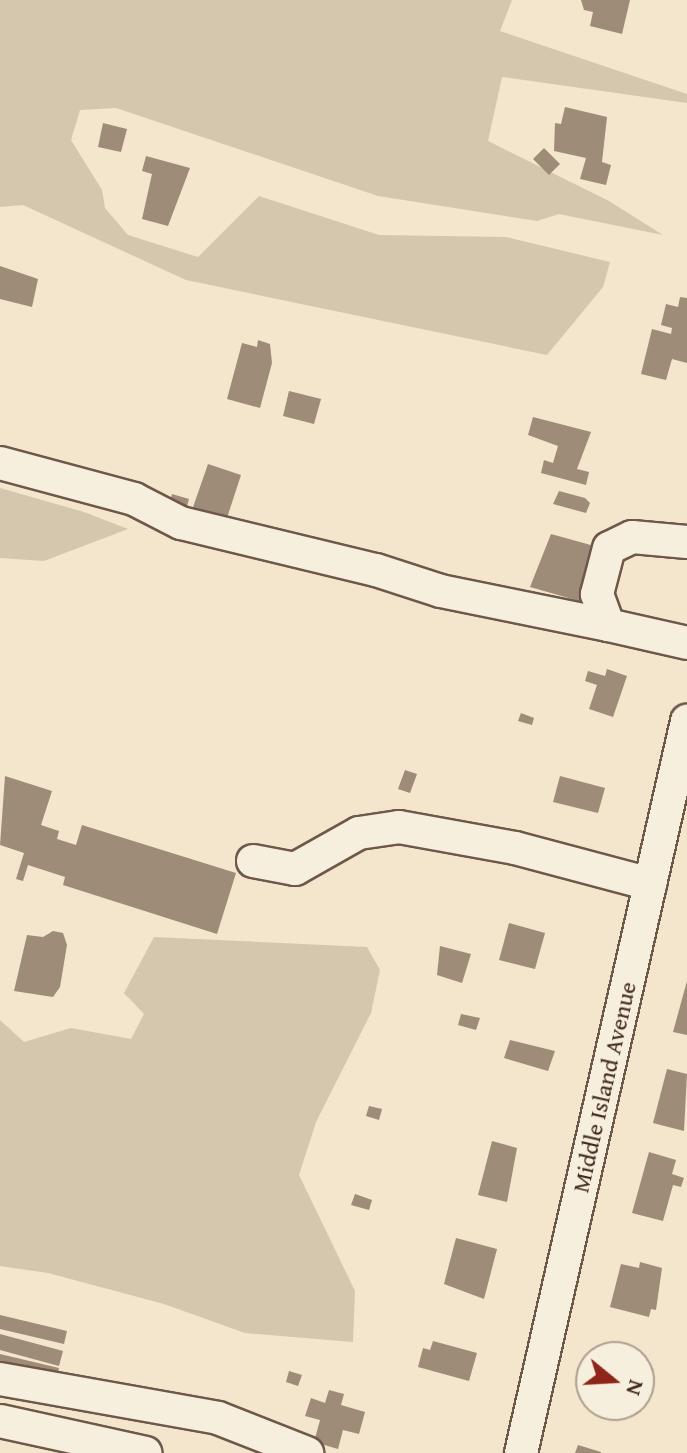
<!DOCTYPE html>
<style>
body{margin:0}
#map{position:relative;width:687px;height:1453px;overflow:hidden;background:#f3e6cc;font-family:"Gentium Book Plus",serif}
div>[style]{position:absolute}
[style*='--x']{left:calc(var(--x)*1px);top:calc(var(--y)*1px);width:calc(var(--w)*1px);rotate:calc(var(--a)*1deg)}
.green>*{inset:0;background:#d5c6ae}
.building>*{inset:0;background:#9e8b78}
.roads{filter:drop-shadow(2px 0 #6e584a) drop-shadow(-2px 0 #6e584a) drop-shadow(0 2px #6e584a) drop-shadow(0 -2px #6e584a)}
.minor>*{height:32px;margin:-16px;padding:0 16px;transform-origin:16px;border-radius:16px;background:#f7efde}
span{translate:-50% -50%;white-space:nowrap;text-align:center;line-height:1.15;-webkit-text-stroke:6px #f7efde;paint-order:stroke}
.street-label{font-size:24px;color:#41281e}
.north{position:absolute;left:575px;top:1341px;width:80px;height:80px;box-sizing:border-box;background:#f7efde;border:2px solid #ae9f91;border-radius:50%;rotate:108deg;font-size:22px;font-weight:700;line-height:32px;text-align:center;color:#41281e}
.north::after{content:'';display:block;margin:auto;width:28px;height:36px;background:#8f2418;clip-path:polygon(50% 0,100% 100%,50% 72%,0 100%)}
</style>
<div id="map">
<div class="green">
<i style="clip-path:polygon(0 0,512px 0,500px 31px,687px 94px,687px 103px,502px 77px,488px 141px,609px 201px,663px 235px,559px 214px,537px 221px,378px 196px,116px 108px,80px 110px,71px 140px,102px 190px,105px 208px,128px 235px,198px 257px,259px 196px,379px 235px,506px 237px,610px 262px,603px 287px,547px 355px,186px 280px,23px 205px,0 207px)"></i>
<i style="clip-path:polygon(0 488px,84px 512px,128px 529px,44px 561px,0 558px)"></i>
<i style="clip-path:polygon(154px 937px,367px 947px,380px 970px,371px 1013px,316px 1122px,299px 1175px,355px 1291px,353px 1342px,245px 1333px,164px 1304px,48px 1273px,0 1266px,0 1020px,24px 1042px,71px 1028px,131px 1039px,144px 1014px,124px 993px)"></i>
</div>
<div class="building">
<i style="clip-path:polygon(581px 0,630px 0,622px 34px,590px 26px,593px 12px,584px 10px)"></i>
<i style="clip-path:polygon(565px 107px,607px 117px,602px 162px,611px 165px,606px 185px,580px 179px,586px 158px,554px 151px,555px 123px,561px 124px)"></i>
<i style="clip-path:polygon(103px 123px,127px 129px,121px 152px,98px 147px)"></i>
<i style="clip-path:polygon(544px 148px,560px 164px,549px 175px,533px 159px)"></i>
<i style="clip-path:polygon(146px 156px,190px 168px,168px 226px,142px 219px,152px 174px,142px 171px)"></i>
<i style="clip-path:polygon(0 266px,38px 279px,32px 307px,0 299px)"></i>
<i style="clip-path:polygon(680px 297px,687px 298px,687px 363px,672px 359px,666px 380px,641px 374px,652px 329px,671px 334px,672px 328px,661px 325px,666px 304px,678px 307px)"></i>
<i style="clip-path:polygon(258px 340px,270px 344px,272px 363px,260px 408px,227px 399px,242px 343px,257px 347px)"></i>
<i style="clip-path:polygon(289px 391px,321px 399px,314px 424px,283px 416px)"></i>
<i style="clip-path:polygon(533px 417px,591px 432px,577px 469px,589px 472px,586px 485px,541px 473px,544px 460px,553px 463px,558px 446px,528px 435px)"></i>
<i style="clip-path:polygon(208px 464px,241px 475px,225px 524px,191px 513px)"></i>
<i style="clip-path:polygon(559px 491px,585px 498px,590px 503px,586px 513px,553px 504px)"></i>
<i style="clip-path:polygon(172px 494px,189px 499px,186px 510px,169px 505px)"></i>
<i style="clip-path:polygon(551px 534px,598px 547px,579px 601px,530px 587px)"></i>
<i style="clip-path:polygon(607px 669px,627px 676px,613px 717px,589px 709px,597px 685px,585px 681px,588px 671px,605px 676px)"></i>
<i style="clip-path:polygon(521px 713px,534px 718px,532px 725px,518px 721px)"></i>
<i style="clip-path:polygon(405px 770px,417px 774px,410px 793px,398px 789px)"></i>
<i style="clip-path:polygon(5px 776px,52px 791px,41px 825px,59px 831px,57px 839px,76px 845px,82px 825px,236px 873px,217px 934px,63px 885px,65px 877px,28px 865px,23px 881px,16px 879px,24px 853px,0 845px)"></i>
<i style="clip-path:polygon(560px 776px,605px 788px,598px 813px,553px 802px)"></i>
<i style="clip-path:polygon(509px 923px,545px 933px,535px 969px,499px 960px)"></i>
<i style="clip-path:polygon(53px 931px,63px 933px,67px 945px,60px 987px,53px 997px,14px 991px,27px 935px,43px 937px)"></i>
<i style="clip-path:polygon(440px 946px,471px 954px,462px 983px,437px 975px)"></i>
<i style="clip-path:polygon(687px 981px,687px 1035px,673px 1032px)"></i>
<i style="clip-path:polygon(461px 1014px,480px 1018px,476px 1030px,458px 1025px)"></i>
<i style="clip-path:polygon(510px 1040px,555px 1051px,548px 1071px,504px 1058px)"></i>
<i style="clip-path:polygon(667px 1069px,687px 1074px,684px 1131px,653px 1123px)"></i>
<i style="clip-path:polygon(369px 1106px,382px 1109px,379px 1120px,366px 1116px)"></i>
<i style="clip-path:polygon(492px 1141px,517px 1148px,507px 1202px,478px 1195px)"></i>
<i style="clip-path:polygon(649px 1152px,676px 1160px,672px 1174px,684px 1178px,681px 1187px,673px 1185px,663px 1221px,632px 1213px)"></i>
<i style="clip-path:polygon(355px 1194px,372px 1200px,369px 1210px,351px 1205px)"></i>
<i style="clip-path:polygon(456px 1238px,497px 1249px,484px 1299px,444px 1284px)"></i>
<i style="clip-path:polygon(640px 1262px,662px 1268px,656px 1310px,651px 1309px,649px 1317px,610px 1307px,621px 1264px,639px 1268px)"></i>
<i style="clip-path:polygon(0 1315px,67px 1331px,64px 1344px,0 1329px)"></i>
<i style="clip-path:polygon(0 1334px,63px 1351px,59px 1366px,0 1350px)"></i>
<i style="clip-path:polygon(433px 1341px,477px 1353px,469px 1381px,418px 1367px,423px 1348px,430px 1350px)"></i>
<i style="clip-path:polygon(601px 1350px,625px 1356px,625px 1357px,596px 1357px)"></i>
<i style="clip-path:polygon(0 1354px,59px 1368px,55px 1386px,0 1373px)"></i>
<i style="clip-path:polygon(585px 1369px,591px 1370px,591px 1394px,580px 1391px)"></i>
<i style="clip-path:polygon(289px 1371px,302px 1375px,298px 1386px,286px 1382px)"></i>
<i style="clip-path:polygon(329px 1390px,344px 1394px,341px 1405px,365px 1412px,359px 1434px,343px 1430px,338px 1449px,314px 1442px,320px 1420px,305px 1416px,311px 1398px,325px 1403px)"></i>
<i style="clip-path:polygon(590px 1399px,591px 1405px,619px 1405px,617px 1415px,588px 1408px)"></i>
<i style="clip-path:polygon(578px 1445px,601px 1452px,601px 1453px,575px 1453px)"></i>
</div>
<div class="roads">
<div class="minor">
<i style="--x:0;--y:463;--w:139;--a:15"></i>
<i style="--x:134;--y:499;--w:53;--a:27.1"></i>
<i style="--x:181;--y:523;--w:201;--a:13.6"></i>
<i style="--x:376;--y:570;--w:68;--a:17.9"></i>
<i style="--x:441;--y:591;--w:170;--a:11.5"></i>
<i style="--x:687;--y:542;--w:55;--a:-174.8"></i>
<i style="--x:632;--y:537;--w:25;--a:154"></i>
<i style="--x:609;--y:548;--w:48;--a:104.6"></i>
<i style="--x:597;--y:594;--w:33;--a:70"></i>
<i style="--x:608;--y:625;--w:81;--a:12.8"></i>
<i style="--x:253;--y:861;--w:43;--a:10.8"></i>
<i style="--x:295;--y:869;--w:73;--a:-29.4"></i>
<i style="--x:359;--y:833;--w:40;--a:-8.5"></i>
<i style="--x:399;--y:827;--w:118;--a:10.3"></i>
<i style="--x:515;--y:848;--w:140;--a:14.9"></i>
<i style="--x:0;--y:1379;--w:221;--a:10.1"></i>
<i style="--x:218;--y:1418;--w:96;--a:21.5"></i>
<i style="--x:0;--y:1421;--w:149;--a:12.4"></i>
<i style="--x:521;--y:1453;--w:751;--a:-77.22"></i>
</div>
</div>
<div class="street-label">
<span style="left:604px;top:1087px;rotate:-77deg">Middle Island Avenue</span>
</div>
<div class="north">N</div>
</div>
